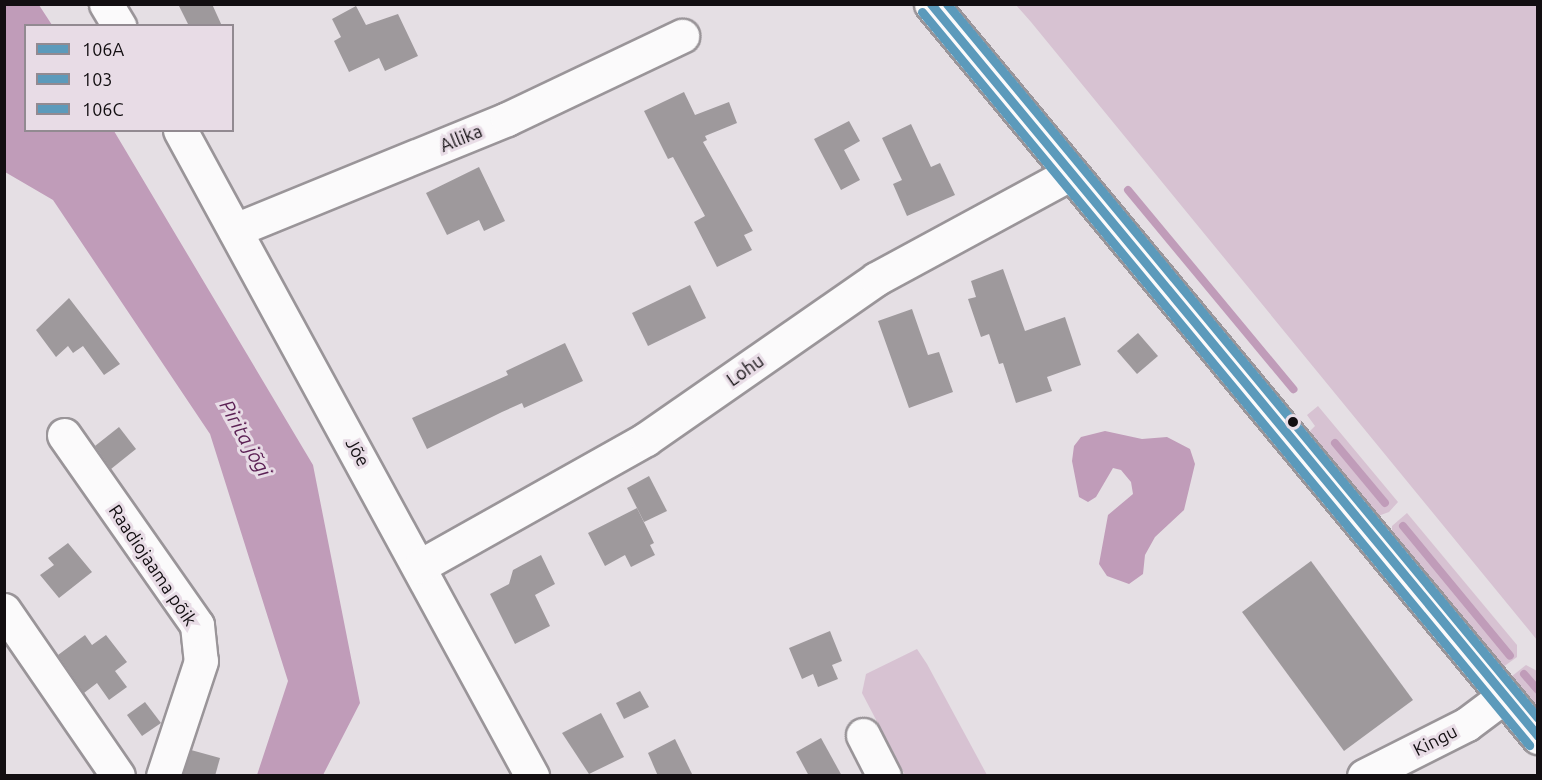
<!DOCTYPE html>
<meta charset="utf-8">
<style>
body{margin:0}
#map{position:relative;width:1542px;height:780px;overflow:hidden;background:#e5dfe4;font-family:Ubuntu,sans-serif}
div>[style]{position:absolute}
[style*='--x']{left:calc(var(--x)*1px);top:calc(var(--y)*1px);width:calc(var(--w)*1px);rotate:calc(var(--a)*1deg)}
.green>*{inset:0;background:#d7c2d2}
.water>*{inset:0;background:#c09cb9}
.stream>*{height:8px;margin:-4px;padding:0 4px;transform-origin:4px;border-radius:4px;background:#c09cb9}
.building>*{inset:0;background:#9e999c}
.roads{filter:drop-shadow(2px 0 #9a9599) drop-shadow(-2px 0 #9a9599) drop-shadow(0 2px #9a9599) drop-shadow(0 -2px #9a9599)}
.minor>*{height:33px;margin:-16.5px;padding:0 16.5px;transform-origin:16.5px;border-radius:16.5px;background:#fbfafb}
.bus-1>*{height:9px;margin:-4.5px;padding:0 4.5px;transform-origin:4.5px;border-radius:4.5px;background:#5c9abb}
.bus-2>*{height:9px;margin:-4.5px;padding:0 4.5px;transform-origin:4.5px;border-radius:4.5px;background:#5c9abb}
.bus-3>*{height:9px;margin:-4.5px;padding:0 4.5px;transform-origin:4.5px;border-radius:4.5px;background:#5c9abb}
.dots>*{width:16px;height:16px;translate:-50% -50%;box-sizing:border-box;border:3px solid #e8dce6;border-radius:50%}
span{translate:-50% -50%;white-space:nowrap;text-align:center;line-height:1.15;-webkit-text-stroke:6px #e8dce6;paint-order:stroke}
.street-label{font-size:18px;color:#120e11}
.water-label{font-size:20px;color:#5b2054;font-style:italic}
.frame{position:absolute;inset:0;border:6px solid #120e11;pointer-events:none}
.legend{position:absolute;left:24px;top:24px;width:210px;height:108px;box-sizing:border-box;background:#e8dce6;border:2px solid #928a91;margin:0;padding:8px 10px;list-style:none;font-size:18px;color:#120e11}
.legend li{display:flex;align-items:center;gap:12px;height:30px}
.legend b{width:30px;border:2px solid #928a91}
</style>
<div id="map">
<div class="green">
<i style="clip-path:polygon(1016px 5px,1537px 5px,1537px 640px,1031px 22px)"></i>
<i style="clip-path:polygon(1318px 406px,1398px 502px,1389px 512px,1378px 516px,1370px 513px,1310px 431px,1315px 426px,1307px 415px)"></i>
<i style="clip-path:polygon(1407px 513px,1517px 645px,1517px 657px,1499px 670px,1392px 535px,1392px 526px)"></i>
<i style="clip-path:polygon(917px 649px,927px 664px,987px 775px,905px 775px,862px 693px,866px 674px)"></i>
<i style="clip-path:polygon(1526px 665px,1537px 671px,1537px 717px,1507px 680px)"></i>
</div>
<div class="water">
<i style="clip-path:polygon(4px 5px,39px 5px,52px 25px,26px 26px,26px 130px,114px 131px,313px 465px,360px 703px,323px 775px,257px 775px,288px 681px,210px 434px,53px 200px,5px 172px)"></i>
<i style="clip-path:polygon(1105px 431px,1142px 439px,1167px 437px,1190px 449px,1195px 464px,1184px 510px,1155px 537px,1145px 555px,1143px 574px,1129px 584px,1107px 576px,1099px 564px,1108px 515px,1133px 494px,1131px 482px,1121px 470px,1113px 468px,1096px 497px,1088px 502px,1079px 497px,1072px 461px,1074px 446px,1081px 437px)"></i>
</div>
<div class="stream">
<i style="--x:1128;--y:190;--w:259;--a:50.3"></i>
<i style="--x:1335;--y:443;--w:78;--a:50.2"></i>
<i style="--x:1403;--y:526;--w:168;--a:50.5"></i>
<i style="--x:1524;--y:674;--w:21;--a:49"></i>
</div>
<div class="building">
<i style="clip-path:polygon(178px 4px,212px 4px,222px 26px,189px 26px)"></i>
<i style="clip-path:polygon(356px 6px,366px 25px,398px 14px,418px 56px,385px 71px,379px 58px,349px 72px,334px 41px,341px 37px,332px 19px)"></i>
<i style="clip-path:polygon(684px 92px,695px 115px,729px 102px,737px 123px,705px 136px,707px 140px,703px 142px,753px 231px,744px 235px,752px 250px,717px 267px,694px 222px,705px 216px,673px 157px,668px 159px,644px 111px)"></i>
<i style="clip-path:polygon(849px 121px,860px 141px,844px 150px,860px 180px,841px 190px,814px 139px)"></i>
<i style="clip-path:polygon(911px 124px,931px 167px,940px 163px,955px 195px,907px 216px,893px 184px,902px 180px,882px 138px)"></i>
<i style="clip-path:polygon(479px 167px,505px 221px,484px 231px,479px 220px,447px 235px,426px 193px)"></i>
<i style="clip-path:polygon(1003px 269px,1025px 331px,1065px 317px,1081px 365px,1047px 377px,1052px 391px,1016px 403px,1003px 363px,999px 364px,989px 334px,981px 337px,968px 299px,976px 297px,971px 281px)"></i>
<i style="clip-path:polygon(690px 285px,706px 318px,648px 346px,632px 313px)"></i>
<i style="clip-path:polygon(69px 298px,120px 364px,104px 375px,83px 346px,73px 353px,68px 346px,56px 357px,36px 330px)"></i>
<i style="clip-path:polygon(912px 309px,928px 355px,939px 352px,953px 392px,909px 408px,878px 321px)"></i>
<i style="clip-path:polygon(1138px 333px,1158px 356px,1137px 374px,1117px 351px)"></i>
<i style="clip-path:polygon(565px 343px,583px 381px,524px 408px,522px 403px,502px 412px,427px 449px,412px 418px,508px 375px,506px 371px)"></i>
<i style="clip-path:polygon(119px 427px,136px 449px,111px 469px,95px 446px)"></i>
<i style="clip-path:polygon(649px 476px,667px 511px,644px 522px,627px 488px)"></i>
<i style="clip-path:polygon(637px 508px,654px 543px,650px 545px,655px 555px,631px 567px,625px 555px,605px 566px,588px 533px)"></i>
<i style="clip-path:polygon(68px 543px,92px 572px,59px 598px,40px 575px,54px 565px,48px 558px)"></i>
<i style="clip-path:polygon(541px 555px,555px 584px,535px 595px,550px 626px,515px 644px,490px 594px,509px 584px,513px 570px)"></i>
<i style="clip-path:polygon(1311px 561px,1413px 700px,1344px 751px,1242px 612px)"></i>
<i style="clip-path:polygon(830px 631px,842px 661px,832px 665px,838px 679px,818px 687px,813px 674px,802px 679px,789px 648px)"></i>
<i style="clip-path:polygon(85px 635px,92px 645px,106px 635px,127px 662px,115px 671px,127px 687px,109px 700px,97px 683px,84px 693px,58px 655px)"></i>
<i style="clip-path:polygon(640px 691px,649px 707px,624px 719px,616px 703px)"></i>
<i style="clip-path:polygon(145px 702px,161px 723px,142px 736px,127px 715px)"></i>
<i style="clip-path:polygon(601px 713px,624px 757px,589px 774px,562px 733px)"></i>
<i style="clip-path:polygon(821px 738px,842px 776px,809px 776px,796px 752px)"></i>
<i style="clip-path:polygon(675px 739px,693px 776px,658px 776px,648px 753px)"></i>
<i style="clip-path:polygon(191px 750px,220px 758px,215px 776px,183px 776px)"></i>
</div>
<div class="roads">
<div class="minor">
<i style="--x:106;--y:4;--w:26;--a:59"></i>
<i style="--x:931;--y:4;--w:952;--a:50.37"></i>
<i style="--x:180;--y:130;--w:736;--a:61.41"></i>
<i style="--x:235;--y:230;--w:294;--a:-22.2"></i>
<i style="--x:507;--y:119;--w:194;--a:-25.4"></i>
<i style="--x:64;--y:435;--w:232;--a:55"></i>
<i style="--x:197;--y:625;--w:36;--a:84"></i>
<i style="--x:201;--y:661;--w:121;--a:108.3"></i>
<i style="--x:420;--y:566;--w:259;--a:-29.3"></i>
<i style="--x:646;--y:439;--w:280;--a:-34.8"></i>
<i style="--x:876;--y:279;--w:220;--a:-28.5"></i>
<i style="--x:4;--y:610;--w:201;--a:55.5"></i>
<i style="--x:863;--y:735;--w:46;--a:62.9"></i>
<i style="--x:1364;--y:776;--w:115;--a:-26.8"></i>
<i style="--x:1467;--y:724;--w:45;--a:-36.9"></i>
</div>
</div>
<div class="bus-1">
<i style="--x:931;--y:4;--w:951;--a:50.33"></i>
</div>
<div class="bus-2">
<i style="--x:922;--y:12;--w:952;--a:50.37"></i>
</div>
<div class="bus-3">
<i style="--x:947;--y:4;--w:927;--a:50.38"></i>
</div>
<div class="dots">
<i style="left:1293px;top:422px;background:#120e11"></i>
</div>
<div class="street-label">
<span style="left:461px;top:138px;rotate:-22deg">Allika</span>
<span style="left:745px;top:370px;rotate:-35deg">Lohu</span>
<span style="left:358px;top:452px;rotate:61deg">Jõe</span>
<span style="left:153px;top:565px;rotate:56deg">Raadiojaama põik</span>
<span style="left:1435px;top:740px;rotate:-27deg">Kingu</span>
</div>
<div class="water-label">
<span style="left:246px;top:438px;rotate:61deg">Pirita jõgi</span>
</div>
<div class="frame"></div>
<ul class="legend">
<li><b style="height:8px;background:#5c9abb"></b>106A</li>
<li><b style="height:8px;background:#5c9abb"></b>103</li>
<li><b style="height:8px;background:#5c9abb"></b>106C</li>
</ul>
</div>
